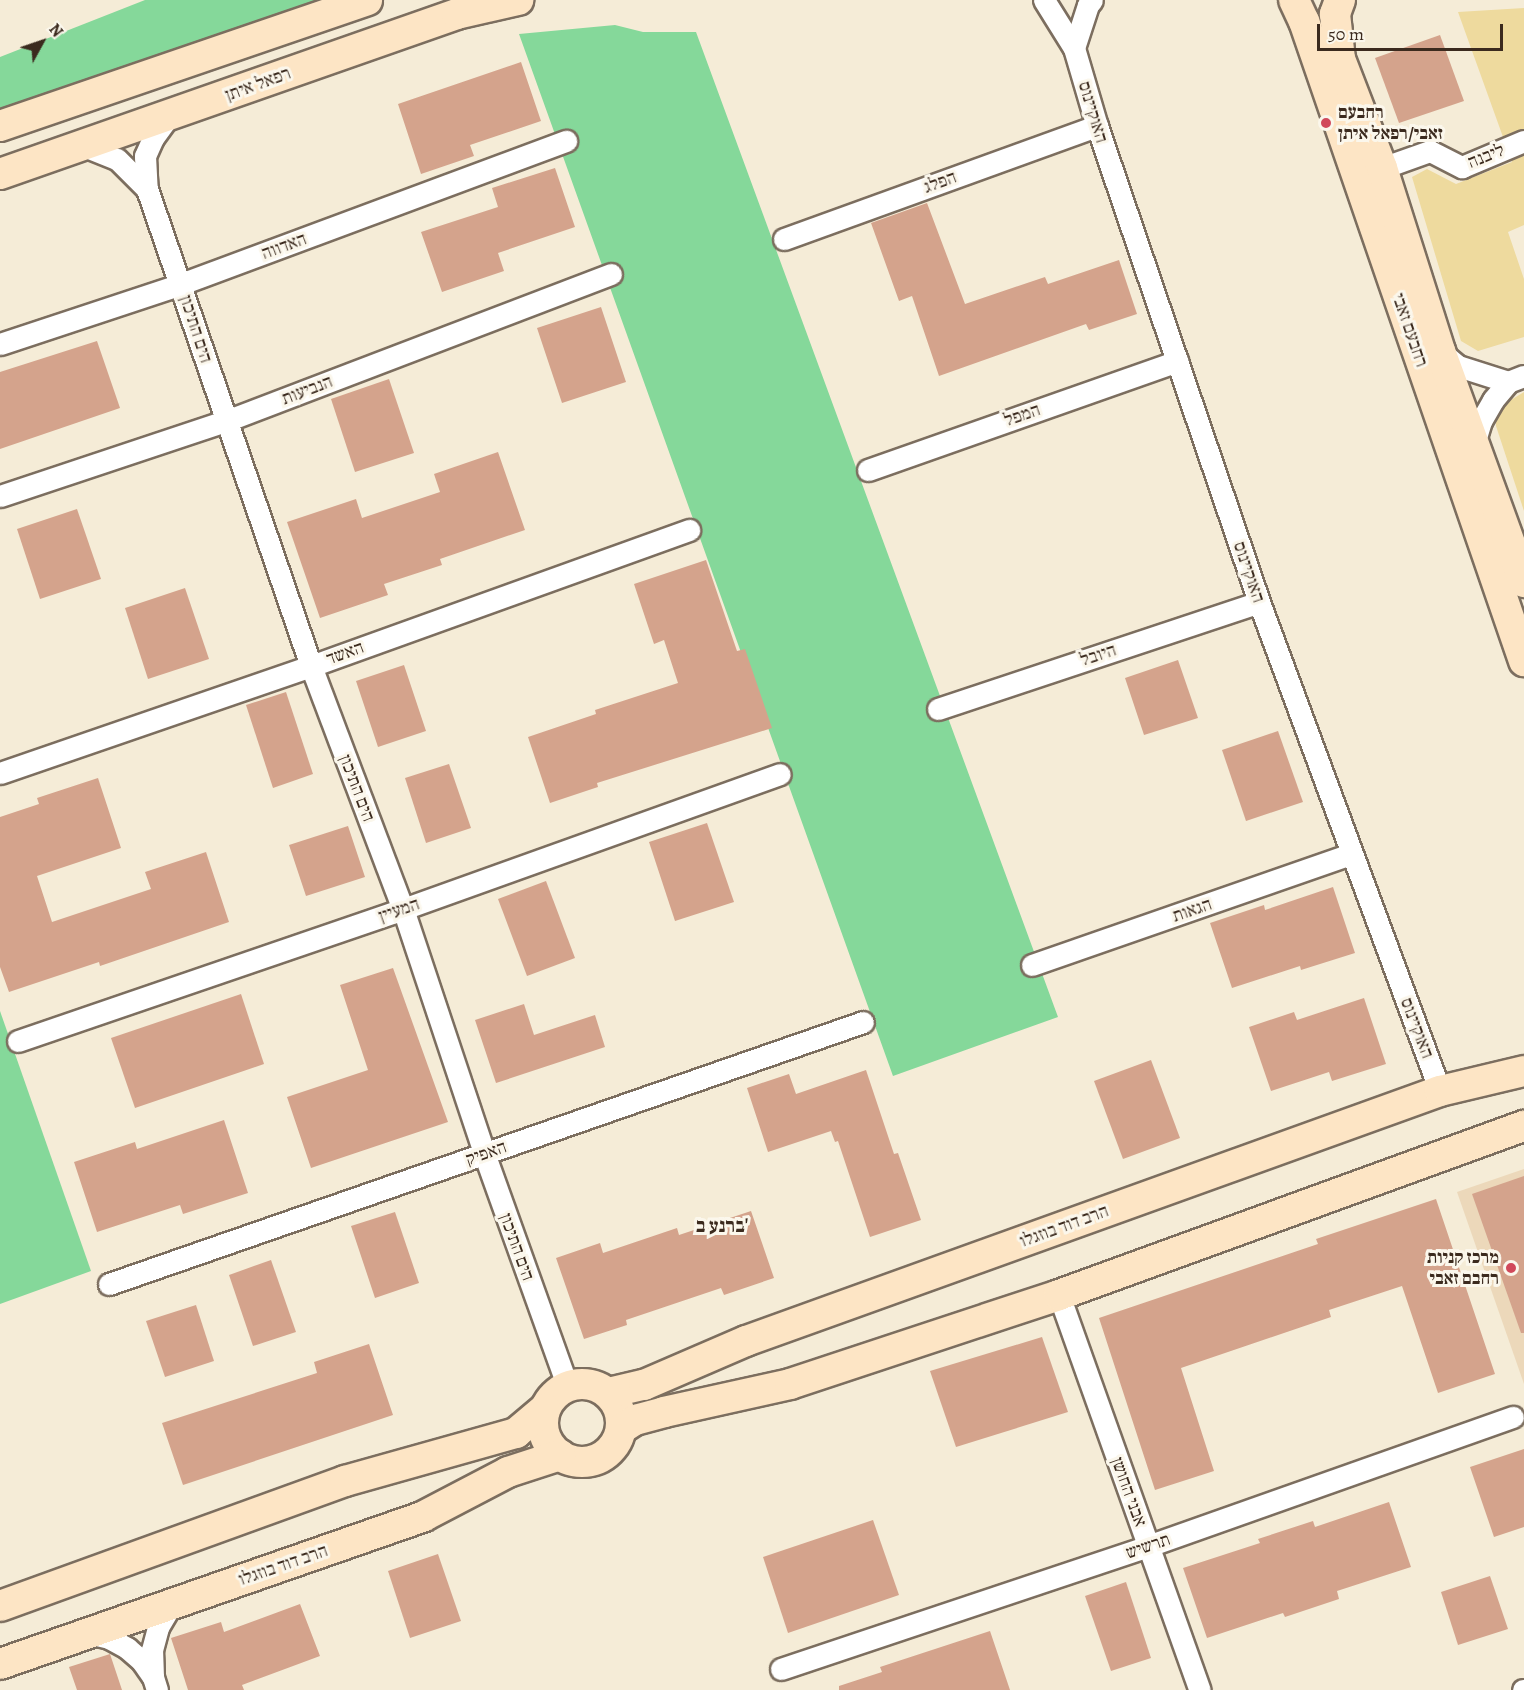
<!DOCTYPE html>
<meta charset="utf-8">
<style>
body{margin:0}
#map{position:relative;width:1524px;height:1690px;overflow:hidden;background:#f5ecd7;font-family:Alegreya,"Frank Ruhl Libre",serif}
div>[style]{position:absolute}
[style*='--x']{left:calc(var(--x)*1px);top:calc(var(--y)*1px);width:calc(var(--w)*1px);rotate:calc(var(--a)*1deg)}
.built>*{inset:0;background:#ecd8ba}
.green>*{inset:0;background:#85d89a}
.sand>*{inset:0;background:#eeda9e}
.building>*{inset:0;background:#d4a38c}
.roads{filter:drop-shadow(2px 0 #7c6e5f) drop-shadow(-2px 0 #7c6e5f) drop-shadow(0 2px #7c6e5f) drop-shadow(0 -2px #7c6e5f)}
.street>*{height:21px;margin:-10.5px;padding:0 10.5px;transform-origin:10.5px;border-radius:10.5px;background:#fff}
.secondary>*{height:30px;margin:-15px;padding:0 15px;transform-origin:15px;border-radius:15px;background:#fde5c5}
.secondary>.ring{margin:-15px;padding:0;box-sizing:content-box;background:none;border:30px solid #fde5c5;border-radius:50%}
.dots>*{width:16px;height:16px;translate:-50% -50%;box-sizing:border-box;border:3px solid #fbf7ec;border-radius:50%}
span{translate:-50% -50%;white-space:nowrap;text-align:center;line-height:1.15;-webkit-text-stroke:6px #fbf7ec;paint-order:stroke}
.street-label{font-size:18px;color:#3b2a1e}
.poi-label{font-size:18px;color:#3b2a1e;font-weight:700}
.left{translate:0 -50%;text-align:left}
.right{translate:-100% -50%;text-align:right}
.neighbourhood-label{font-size:20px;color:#3b2a1e;font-weight:700}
.north{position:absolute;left:12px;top:12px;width:60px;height:60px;-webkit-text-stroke:4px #fbf7ec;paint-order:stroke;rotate:50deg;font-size:16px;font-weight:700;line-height:24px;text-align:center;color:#3b2a1e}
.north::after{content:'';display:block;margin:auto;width:21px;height:27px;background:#3b2a1e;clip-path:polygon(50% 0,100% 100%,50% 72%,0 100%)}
.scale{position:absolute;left:1317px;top:24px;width:186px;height:27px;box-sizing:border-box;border:3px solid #3b2a1e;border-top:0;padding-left:8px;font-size:18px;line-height:21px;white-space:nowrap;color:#3b2a1e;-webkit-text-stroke:4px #fbf7ec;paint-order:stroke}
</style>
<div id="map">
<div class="built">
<i style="clip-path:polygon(1524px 1169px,1524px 1384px,1457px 1192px)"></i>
</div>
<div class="green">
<i style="clip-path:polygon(145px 0,343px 0,0 119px,0 57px)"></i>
<i style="clip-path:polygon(615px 25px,643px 32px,696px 32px,1058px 1017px,893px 1076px,519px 34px)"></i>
<i style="clip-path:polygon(0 1011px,91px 1271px,0 1304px)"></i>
</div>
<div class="sand">
<i style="clip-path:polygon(1524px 8px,1524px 225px,1508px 232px,1524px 279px,1524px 337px,1478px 351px,1461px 341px,1412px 177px,1427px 169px,1456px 184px,1512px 162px,1458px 12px)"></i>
<i style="clip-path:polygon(1524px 392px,1524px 511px,1496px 426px,1496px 409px)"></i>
</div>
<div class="building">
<i style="clip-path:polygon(1440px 35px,1464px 101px,1399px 123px,1375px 58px)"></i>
<i style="clip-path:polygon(521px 62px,541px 121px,470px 145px,474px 156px,421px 174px,398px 104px)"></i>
<i style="clip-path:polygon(555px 168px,575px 227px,498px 253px,504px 271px,442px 292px,421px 232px,498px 207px,492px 188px)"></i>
<i style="clip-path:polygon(927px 203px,965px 304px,1045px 277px,1048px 284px,1119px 260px,1137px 314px,1089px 330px,1086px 324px,939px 376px,912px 296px,899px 301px,871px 223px)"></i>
<i style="clip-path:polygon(601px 307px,626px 382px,562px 403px,537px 328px)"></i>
<i style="clip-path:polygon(97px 341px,120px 408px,0 449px,0 372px)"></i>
<i style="clip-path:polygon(389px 379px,414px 453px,355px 472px,331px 399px)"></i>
<i style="clip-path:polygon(498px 452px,525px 530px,440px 559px,442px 565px,384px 584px,388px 595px,320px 618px,287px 522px,356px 499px,362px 518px,440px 492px,434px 474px)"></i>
<i style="clip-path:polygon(77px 509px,101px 579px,40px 599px,17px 529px)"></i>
<i style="clip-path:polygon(706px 560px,737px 651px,745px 649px,772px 728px,597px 783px,598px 787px,550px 803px,528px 737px,596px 714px,595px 710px,678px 683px,664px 640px,654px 644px,634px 584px)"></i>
<i style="clip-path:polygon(185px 588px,209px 659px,148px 679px,125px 608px)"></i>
<i style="clip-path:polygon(1178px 660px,1198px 718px,1144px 735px,1125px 678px)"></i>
<i style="clip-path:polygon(404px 665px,426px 731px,378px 747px,356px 681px)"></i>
<i style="clip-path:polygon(286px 692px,313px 774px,273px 788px,246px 705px)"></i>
<i style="clip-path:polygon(1278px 731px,1303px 802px,1246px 821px,1222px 750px)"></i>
<i style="clip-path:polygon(449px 764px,471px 828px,426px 843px,405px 778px)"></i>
<i style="clip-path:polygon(98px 778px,121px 848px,37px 876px,52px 922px,151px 889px,145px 872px,206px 852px,229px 922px,100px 966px,99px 962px,9px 992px,0 967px,0 817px,39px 804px,37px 798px)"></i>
<i style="clip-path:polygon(707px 823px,734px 902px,675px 921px,649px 842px)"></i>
<i style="clip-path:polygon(348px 826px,365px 877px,306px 896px,289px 845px)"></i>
<i style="clip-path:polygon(546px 881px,575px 958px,527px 976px,498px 899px)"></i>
<i style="clip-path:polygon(1333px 887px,1355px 953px,1301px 970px,1300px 966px,1232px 988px,1210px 923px,1264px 905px,1265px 910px)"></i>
<i style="clip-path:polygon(393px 968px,448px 1122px,311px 1168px,287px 1097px,368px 1070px,340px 985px)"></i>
<i style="clip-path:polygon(241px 994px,264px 1064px,135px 1108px,111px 1038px)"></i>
<i style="clip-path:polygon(1364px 998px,1386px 1064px,1332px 1081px,1329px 1072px,1271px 1091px,1249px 1027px,1294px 1012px,1297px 1020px)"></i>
<i style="clip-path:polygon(524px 1004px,534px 1035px,595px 1015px,605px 1047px,496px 1083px,475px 1020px)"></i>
<i style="clip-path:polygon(1151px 1060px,1180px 1138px,1123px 1159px,1094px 1081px)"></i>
<i style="clip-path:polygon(866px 1070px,894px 1154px,898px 1153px,921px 1220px,870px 1237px,838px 1141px,835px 1142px,831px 1131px,768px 1152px,747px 1088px,789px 1074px,796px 1094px)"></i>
<i style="clip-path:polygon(224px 1120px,248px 1193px,183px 1214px,180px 1205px,97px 1232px,74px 1162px,135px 1142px,137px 1149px)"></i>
<i style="clip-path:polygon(1524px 1176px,1524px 1333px,1521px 1333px,1472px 1194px)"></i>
<i style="clip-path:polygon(1436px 1199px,1495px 1374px,1438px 1393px,1402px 1286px,1329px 1310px,1331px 1317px,1181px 1368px,1214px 1471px,1155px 1490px,1099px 1318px,1318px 1244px,1316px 1239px)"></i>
<i style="clip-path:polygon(751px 1211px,774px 1278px,724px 1295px,721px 1288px,626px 1320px,627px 1325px,584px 1339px,556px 1258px,600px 1243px,603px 1253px,677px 1228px,679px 1235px)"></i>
<i style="clip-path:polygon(395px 1212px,419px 1283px,375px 1298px,351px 1226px)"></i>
<i style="clip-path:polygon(271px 1260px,296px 1332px,253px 1346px,229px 1275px)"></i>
<i style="clip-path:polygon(196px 1305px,214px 1361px,165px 1377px,146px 1321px)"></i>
<i style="clip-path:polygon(1042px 1337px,1068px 1412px,956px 1447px,930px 1371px)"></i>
<i style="clip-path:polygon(369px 1344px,393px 1415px,183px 1485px,162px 1423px,317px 1373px,314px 1362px)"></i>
<i style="clip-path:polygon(1524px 1449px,1524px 1527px,1494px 1537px,1470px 1467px)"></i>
<i style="clip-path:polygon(1389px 1502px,1411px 1567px,1337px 1591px,1339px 1599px,1285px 1617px,1283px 1613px,1207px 1638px,1183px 1568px,1260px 1543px,1258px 1539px,1313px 1521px,1315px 1527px)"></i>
<i style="clip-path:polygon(873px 1520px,899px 1595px,788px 1633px,763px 1557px)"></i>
<i style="clip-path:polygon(438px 1554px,461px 1621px,410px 1638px,388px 1571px)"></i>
<i style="clip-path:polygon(1490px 1576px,1508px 1629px,1458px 1645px,1441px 1592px)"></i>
<i style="clip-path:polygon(1126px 1582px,1151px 1658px,1111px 1671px,1085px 1596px)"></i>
<i style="clip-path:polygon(300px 1604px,320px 1656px,242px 1685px,244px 1690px,188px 1690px,171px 1638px,221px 1622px,224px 1632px)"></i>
<i style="clip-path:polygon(990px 1631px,1010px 1690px,839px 1690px,839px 1686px,882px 1672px,880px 1667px)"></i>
<i style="clip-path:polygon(110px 1654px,122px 1690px,77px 1690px,69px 1667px)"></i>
</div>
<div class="roads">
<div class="street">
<i style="--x:1044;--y:0;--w:57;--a:58"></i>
<i style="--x:1074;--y:48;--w:81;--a:73.6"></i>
<i style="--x:1097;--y:126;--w:503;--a:71.2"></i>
<i style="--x:1259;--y:602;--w:521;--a:69.69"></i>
<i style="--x:1074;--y:48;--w:45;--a:-72"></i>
<i style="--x:1088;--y:5;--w:6;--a:-51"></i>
<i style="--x:169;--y:116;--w:27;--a:126"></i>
<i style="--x:153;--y:138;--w:20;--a:114"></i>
<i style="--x:145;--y:156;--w:33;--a:87"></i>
<i style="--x:147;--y:189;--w:504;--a:71.03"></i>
<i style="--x:311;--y:666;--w:260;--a:69.3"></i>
<i style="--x:403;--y:909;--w:257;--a:71.6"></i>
<i style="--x:484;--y:1153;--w:249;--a:70.3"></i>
<i style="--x:84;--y:146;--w:35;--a:22"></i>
<i style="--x:117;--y:159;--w:42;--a:45"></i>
<i style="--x:1382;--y:168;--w:51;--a:-19.5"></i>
<i style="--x:1430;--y:151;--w:36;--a:27"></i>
<i style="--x:1462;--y:167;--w:67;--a:-22.8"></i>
<i style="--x:784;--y:239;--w:333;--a:-19.9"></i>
<i style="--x:0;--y:344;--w:191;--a:-18.3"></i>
<i style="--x:181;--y:284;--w:411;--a:-20.4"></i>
<i style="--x:1440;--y:351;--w:23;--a:40"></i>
<i style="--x:1458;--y:366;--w:52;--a:17.7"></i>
<i style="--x:1474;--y:444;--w:24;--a:-73"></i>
<i style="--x:1481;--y:421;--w:24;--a:-60"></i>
<i style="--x:1493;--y:400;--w:23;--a:-50"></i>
<i style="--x:1508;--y:382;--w:17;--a:-21"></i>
<i style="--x:868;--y:470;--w:328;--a:-19.4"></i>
<i style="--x:0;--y:496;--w:238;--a:-18.4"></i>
<i style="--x:226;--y:421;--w:412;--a:-20.9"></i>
<i style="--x:938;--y:709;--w:338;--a:-18.4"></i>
<i style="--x:0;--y:773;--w:329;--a:-19"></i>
<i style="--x:311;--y:666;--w:402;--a:-19.8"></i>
<i style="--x:1032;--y:965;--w:338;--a:-19.2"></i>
<i style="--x:18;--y:1041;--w:407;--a:-18.9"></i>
<i style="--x:403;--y:909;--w:400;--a:-19.7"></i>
<i style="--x:109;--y:1284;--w:798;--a:-19.16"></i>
<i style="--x:1059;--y:1295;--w:419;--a:70.4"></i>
<i style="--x:88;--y:1633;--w:22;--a:13"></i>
<i style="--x:109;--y:1638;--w:21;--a:29"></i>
<i style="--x:127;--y:1648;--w:18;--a:41"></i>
<i style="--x:141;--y:1660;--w:21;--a:55"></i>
<i style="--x:153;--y:1677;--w:14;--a:73"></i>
<i style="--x:781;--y:1669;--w:387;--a:-18.5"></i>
<i style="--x:1148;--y:1546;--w:387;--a:-19.5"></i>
<i style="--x:153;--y:1677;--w:27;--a:-92"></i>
<i style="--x:152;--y:1650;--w:24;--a:-75"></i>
<i style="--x:158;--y:1627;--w:26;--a:-59"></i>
<i style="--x:1523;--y:1690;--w:1;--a:0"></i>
</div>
<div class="secondary">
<i style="--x:1294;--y:0;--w:23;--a:65"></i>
<i style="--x:1304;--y:21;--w:677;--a:71.03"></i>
<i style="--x:1340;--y:0;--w:15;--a:110"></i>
<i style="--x:1335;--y:14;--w:45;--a:83.7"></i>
<i style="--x:1340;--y:59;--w:117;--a:68.9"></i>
<i style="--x:1382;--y:168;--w:192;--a:72.4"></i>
<i style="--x:1440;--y:351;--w:246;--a:70"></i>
<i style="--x:0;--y:126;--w:388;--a:-18.9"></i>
<i style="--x:0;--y:174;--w:484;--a:-19.3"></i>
<i style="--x:457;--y:14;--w:63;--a:-12.9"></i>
<i class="ring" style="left:543px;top:1384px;width:48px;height:48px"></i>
<i style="--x:608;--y:1393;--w:37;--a:-13"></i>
<i style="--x:644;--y:1385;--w:111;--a:-23.3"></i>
<i style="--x:746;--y:1341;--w:738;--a:-19.81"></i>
<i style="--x:1440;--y:1091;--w:86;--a:-13.4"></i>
<i style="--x:621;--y:1429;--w:17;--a:-33"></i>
<i style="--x:635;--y:1420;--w:30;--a:-15"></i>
<i style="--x:664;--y:1412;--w:129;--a:-12.5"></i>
<i style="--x:790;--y:1384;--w:283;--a:-18.3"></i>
<i style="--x:1059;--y:1295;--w:495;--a:-20"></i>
<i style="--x:0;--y:1606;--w:367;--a:-19.9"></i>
<i style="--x:345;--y:1481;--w:178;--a:-15.7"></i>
<i style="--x:516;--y:1433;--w:38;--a:-40"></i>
<i style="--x:0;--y:1664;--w:449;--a:-19.2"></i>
<i style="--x:424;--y:1516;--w:95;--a:-27.6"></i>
<i style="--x:508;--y:1472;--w:55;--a:-18.1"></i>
</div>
</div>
<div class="dots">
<i style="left:1326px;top:123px;background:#d1495b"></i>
<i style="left:1511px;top:1268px;background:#d1495b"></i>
</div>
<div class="street-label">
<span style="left:258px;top:84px;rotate:-20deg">רפאל איתן</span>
<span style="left:1093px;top:112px;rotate:73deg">האוקיינוס</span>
<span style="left:1486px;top:156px;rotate:-22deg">ליבנה</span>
<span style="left:940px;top:182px;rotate:-20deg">הפלג</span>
<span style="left:284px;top:246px;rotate:-20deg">האדווה</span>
<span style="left:196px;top:329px;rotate:72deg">הים התיכון</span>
<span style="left:1410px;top:330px;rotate:71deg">רחבעם זאבי</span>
<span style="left:307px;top:390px;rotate:-21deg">הנביעות</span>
<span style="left:1022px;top:415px;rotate:-19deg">המפל</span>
<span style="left:1249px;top:572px;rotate:71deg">האוקיינוס</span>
<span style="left:345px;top:653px;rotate:-20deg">האשד</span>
<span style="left:1098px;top:655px;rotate:-18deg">היובל</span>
<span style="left:357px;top:788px;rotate:69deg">הים התיכון</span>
<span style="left:399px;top:910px;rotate:-19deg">המעיין</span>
<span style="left:1192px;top:910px;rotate:-19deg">הגאות</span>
<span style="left:1417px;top:1028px;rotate:69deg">האוקיינוס</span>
<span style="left:486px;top:1153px;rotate:-19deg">האפיק</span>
<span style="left:1064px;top:1226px;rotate:-20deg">הרב דוד בוזגלו</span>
<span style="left:517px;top:1247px;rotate:70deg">הים התיכון</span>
<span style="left:1129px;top:1492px;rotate:70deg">אבני החושן</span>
<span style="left:1148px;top:1546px;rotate:-19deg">תרשיש</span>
<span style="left:283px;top:1565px;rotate:-19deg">הרב דוד בוזגלו</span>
</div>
<div class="poi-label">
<span class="left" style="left:1338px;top:123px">רחבעם<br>זאבי/רפאל איתן</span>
<span class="right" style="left:1499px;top:1268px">מרכז קניות<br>רחבם זאבי</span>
</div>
<div class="neighbourhood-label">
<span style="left:722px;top:1225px">ברנע ב'</span>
</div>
<div class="north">N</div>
<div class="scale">50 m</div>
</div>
